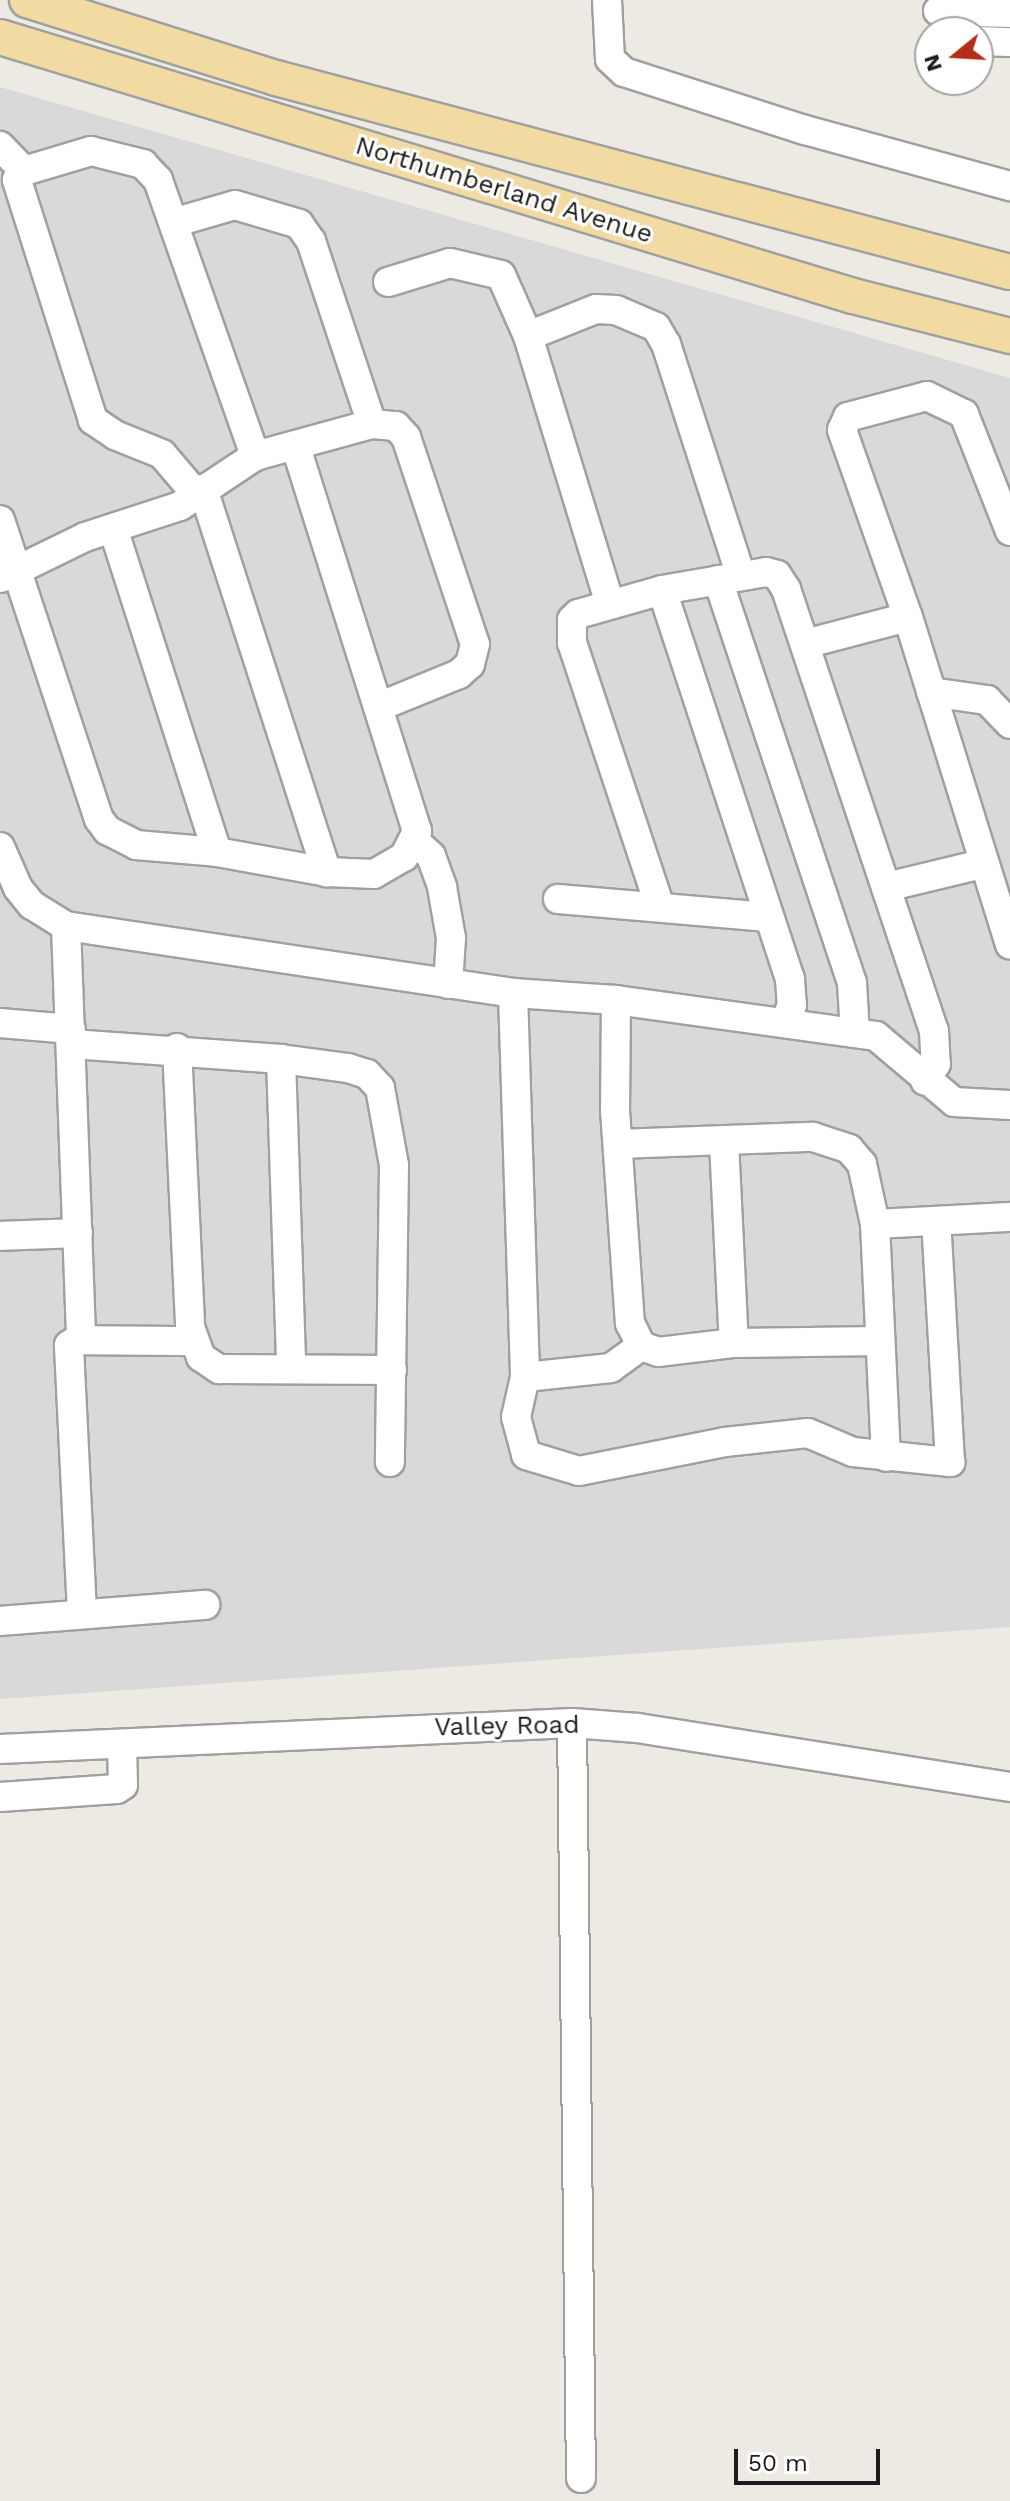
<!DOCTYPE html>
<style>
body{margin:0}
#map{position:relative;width:1010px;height:2501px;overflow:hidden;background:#eceae3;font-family:"Work Sans",sans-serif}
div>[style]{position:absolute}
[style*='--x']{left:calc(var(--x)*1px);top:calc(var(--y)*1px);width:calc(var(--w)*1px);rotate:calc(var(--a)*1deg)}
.residential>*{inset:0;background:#dad9d9}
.roads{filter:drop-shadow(2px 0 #a0a0a0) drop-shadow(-2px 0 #a0a0a0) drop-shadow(0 2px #a0a0a0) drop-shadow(0 -2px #a0a0a0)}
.minor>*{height:28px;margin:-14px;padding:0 14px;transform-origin:14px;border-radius:14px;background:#fff}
.major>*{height:34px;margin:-17px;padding:0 17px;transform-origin:17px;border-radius:17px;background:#f1dba3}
span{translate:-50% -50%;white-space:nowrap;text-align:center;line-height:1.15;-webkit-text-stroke:6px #fff;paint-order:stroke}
.street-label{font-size:26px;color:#1c1c1c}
.north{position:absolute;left:914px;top:16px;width:80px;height:80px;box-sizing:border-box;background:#fff;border:2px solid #a4a4a4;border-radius:50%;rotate:252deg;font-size:22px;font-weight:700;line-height:32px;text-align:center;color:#1c1c1c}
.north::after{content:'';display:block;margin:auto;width:28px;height:36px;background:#b22e16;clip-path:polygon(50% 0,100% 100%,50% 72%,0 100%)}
.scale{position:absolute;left:734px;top:2449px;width:146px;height:36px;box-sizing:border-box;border:4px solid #1c1c1c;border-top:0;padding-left:10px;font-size:24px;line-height:28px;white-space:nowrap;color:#1c1c1c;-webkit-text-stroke:6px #fff;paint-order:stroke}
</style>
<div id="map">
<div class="residential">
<i style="clip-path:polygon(0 87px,1010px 378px,1010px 1627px,0 1699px)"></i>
</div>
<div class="roads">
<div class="minor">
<i style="--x:607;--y:0;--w:59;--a:87.1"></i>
<i style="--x:610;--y:59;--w:19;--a:43"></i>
<i style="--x:624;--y:72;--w:190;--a:17.8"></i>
<i style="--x:805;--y:130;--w:213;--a:15.3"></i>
<i style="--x:938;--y:11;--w:72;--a:1.6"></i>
<i style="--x:978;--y:41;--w:32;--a:2"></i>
<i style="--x:0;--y:146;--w:35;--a:46"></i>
<i style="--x:176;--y:222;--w:61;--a:-16.1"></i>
<i style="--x:235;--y:205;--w:67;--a:16.5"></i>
<i style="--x:299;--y:224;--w:21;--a:55"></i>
<i style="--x:311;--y:241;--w:193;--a:71.6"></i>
<i style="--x:388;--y:282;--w:65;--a:-17"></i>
<i style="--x:450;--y:263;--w:52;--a:13.2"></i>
<i style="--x:501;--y:275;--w:67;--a:66.1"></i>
<i style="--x:528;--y:336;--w:281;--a:73"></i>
<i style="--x:528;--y:336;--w:73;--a:-21.7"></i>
<i style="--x:596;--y:309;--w:20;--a:3"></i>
<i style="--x:616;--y:310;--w:43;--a:23"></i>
<i style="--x:656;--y:327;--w:20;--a:60"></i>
<i style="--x:666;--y:344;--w:241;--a:72.1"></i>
<i style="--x:203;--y:489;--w:403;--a:72.1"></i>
<i style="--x:196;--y:494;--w:52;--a:-130.4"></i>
<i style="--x:162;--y:454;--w:51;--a:-158"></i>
<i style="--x:115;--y:435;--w:27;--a:-146"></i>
<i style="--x:93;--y:420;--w:252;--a:-107.6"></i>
<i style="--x:17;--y:180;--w:11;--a:-52"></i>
<i style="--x:24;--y:171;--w:70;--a:-16.6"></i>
<i style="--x:91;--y:151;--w:54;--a:14"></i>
<i style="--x:143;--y:164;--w:22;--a:47"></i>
<i style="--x:158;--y:180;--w:293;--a:70.6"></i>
<i style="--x:0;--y:520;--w:315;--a:71.7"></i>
<i style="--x:99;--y:819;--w:14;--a:54"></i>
<i style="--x:107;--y:830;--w:33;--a:27"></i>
<i style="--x:136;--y:845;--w:81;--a:4.9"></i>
<i style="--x:217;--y:852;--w:112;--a:10.3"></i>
<i style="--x:327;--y:872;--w:47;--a:2.4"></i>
<i style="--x:374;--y:874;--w:34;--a:-30"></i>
<i style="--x:404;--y:857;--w:29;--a:-63"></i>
<i style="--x:417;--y:831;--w:402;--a:-107.5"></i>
<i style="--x:113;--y:528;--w:340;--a:72.2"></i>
<i style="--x:1010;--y:531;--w:126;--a:-111.5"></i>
<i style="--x:964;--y:414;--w:41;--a:-154.1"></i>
<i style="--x:927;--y:396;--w:82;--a:165.1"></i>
<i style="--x:848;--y:417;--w:14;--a:115"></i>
<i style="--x:842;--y:430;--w:198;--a:70.6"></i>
<i style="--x:908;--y:617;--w:343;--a:72.7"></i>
<i style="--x:1;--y:578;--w:93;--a:-26"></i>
<i style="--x:85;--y:537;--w:100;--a:-18.1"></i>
<i style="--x:180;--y:506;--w:90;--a:-33.7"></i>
<i style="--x:255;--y:456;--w:121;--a:-15.3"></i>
<i style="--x:372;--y:424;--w:24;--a:5"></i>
<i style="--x:396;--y:426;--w:15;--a:48"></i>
<i style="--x:406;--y:437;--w:218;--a:71.6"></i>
<i style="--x:475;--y:644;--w:21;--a:104"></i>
<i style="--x:470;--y:664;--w:15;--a:138"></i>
<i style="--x:459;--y:674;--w:87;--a:157.8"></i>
<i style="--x:718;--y:580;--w:425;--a:71.6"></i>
<i style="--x:852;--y:983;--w:50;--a:86.6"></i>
<i style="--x:662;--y:590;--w:410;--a:71.8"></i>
<i style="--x:790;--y:979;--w:26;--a:86"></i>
<i style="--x:792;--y:1005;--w:18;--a:112"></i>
<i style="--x:805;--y:644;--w:106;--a:-14.7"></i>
<i style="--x:931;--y:692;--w:57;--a:8.1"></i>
<i style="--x:987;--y:700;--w:33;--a:46"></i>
<i style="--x:415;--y:841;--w:22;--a:43"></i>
<i style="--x:431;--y:856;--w:33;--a:70"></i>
<i style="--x:442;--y:887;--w:52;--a:80"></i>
<i style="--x:451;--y:938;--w:46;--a:93.7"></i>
<i style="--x:0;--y:847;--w:45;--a:66.3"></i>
<i style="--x:18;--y:888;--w:22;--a:51"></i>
<i style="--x:32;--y:905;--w:40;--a:32"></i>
<i style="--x:66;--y:926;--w:452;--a:8.5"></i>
<i style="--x:513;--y:993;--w:103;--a:3.9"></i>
<i style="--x:616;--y:1000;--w:262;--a:7.9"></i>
<i style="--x:876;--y:1036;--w:102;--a:40.2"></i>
<i style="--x:954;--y:1102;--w:56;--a:3.1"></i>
<i style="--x:886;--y:887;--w:99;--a:-13.5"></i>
<i style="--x:558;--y:899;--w:211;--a:4.9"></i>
<i style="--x:660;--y:907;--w:278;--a:-108.4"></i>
<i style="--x:572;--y:643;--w:23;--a:-90"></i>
<i style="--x:572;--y:620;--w:8;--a:-45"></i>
<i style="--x:578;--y:614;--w:87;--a:-15.9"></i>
<i style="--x:662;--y:590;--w:106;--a:-9.8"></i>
<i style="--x:766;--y:572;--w:11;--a:15"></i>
<i style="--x:777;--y:575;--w:17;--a:57"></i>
<i style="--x:786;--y:589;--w:466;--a:71.5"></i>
<i style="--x:934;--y:1031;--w:33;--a:87"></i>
<i style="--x:936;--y:1064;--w:20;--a:123"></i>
<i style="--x:66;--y:926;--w:414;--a:87.9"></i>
<i style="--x:513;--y:993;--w:384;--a:88.2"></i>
<i style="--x:616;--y:1000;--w:110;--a:90.5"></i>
<i style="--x:615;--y:1110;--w:214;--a:86"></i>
<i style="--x:630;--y:1323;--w:25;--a:64"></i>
<i style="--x:641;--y:1346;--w:18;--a:19"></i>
<i style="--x:658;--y:1352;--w:77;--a:-6.8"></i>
<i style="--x:734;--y:1343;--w:146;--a:-0.8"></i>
<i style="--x:0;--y:1023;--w:71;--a:4.8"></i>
<i style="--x:72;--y:1044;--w:210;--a:4.1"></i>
<i style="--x:281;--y:1059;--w:68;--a:7.7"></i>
<i style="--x:348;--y:1068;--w:20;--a:18"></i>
<i style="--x:367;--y:1074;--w:19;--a:47"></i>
<i style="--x:380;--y:1088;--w:78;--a:79.7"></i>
<i style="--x:394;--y:1165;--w:297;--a:90.8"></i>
<i style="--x:177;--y:1048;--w:279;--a:87.3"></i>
<i style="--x:190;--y:1327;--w:32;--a:70"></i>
<i style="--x:201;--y:1357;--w:22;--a:34"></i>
<i style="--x:219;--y:1369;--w:173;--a:0.3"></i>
<i style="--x:281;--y:1059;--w:309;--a:88.1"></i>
<i style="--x:724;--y:1142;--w:201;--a:87.2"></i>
<i style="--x:618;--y:1144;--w:195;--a:-2.1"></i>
<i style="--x:813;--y:1137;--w:38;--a:18"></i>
<i style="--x:849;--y:1149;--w:20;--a:49"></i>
<i style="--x:862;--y:1164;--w:61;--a:77.8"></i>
<i style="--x:875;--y:1224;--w:233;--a:87.3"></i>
<i style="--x:875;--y:1224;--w:135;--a:-3"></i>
<i style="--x:0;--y:1236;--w:78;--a:-2.2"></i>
<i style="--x:641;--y:1346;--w:37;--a:144"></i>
<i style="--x:611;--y:1368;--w:86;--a:174"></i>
<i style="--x:525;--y:1377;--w:41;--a:102.7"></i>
<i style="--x:516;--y:1417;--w:39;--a:75"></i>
<i style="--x:526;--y:1455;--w:55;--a:16.8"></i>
<i style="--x:579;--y:1471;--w:149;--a:-11.2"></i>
<i style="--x:725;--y:1442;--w:83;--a:-6.2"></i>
<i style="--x:808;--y:1433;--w:49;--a:22.9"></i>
<i style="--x:853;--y:1452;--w:98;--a:5.9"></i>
<i style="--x:950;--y:1462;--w:241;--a:-93.3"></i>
<i style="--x:82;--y:1613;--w:268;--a:-92.8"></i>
<i style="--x:69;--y:1345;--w:9;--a:-32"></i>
<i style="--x:77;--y:1340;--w:115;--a:0.5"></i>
<i style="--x:0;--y:1621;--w:206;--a:-4.5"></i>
<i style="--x:572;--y:1723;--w:755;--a:89.32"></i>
<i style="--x:0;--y:1749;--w:573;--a:-2.6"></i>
<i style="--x:572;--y:1723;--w:66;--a:4.3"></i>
<i style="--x:638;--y:1728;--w:377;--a:9"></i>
<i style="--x:0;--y:1797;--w:117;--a:-3.9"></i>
<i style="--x:117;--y:1789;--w:7;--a:-34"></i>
<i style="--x:123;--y:1785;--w:41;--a:-91.4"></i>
</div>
<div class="major">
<i style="--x:27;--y:0;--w:261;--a:17.4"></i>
<i style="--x:276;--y:78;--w:759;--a:14.81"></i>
<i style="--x:0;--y:37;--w:891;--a:16.89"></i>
<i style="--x:853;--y:296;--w:162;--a:14.3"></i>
</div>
</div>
<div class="street-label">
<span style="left:504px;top:190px;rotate:17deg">Northumberland Avenue</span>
<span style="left:507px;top:1726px;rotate:-1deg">Valley Road</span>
</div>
<div class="north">N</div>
<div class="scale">50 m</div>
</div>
